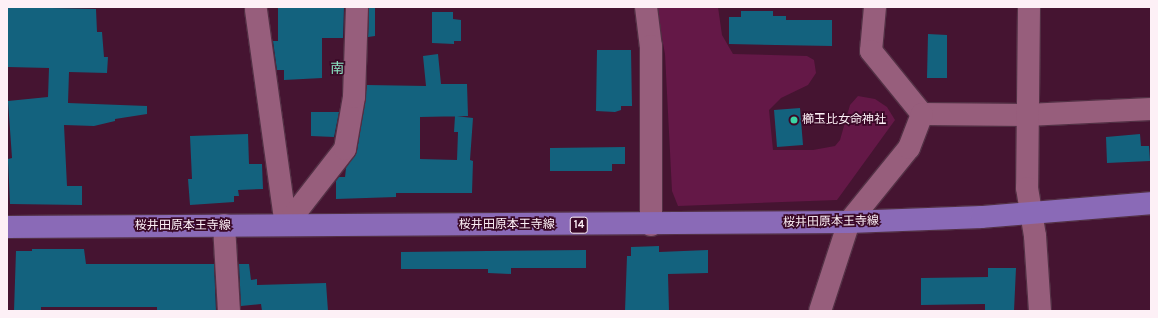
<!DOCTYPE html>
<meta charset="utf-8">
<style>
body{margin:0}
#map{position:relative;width:1158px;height:318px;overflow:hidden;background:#451431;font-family:Karla,"Noto Sans JP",sans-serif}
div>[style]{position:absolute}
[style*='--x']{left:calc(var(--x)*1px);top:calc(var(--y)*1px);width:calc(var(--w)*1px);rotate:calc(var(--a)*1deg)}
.green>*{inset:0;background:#641847}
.building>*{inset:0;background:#13627e}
.roads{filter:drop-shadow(1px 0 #533045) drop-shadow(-1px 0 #533045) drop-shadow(0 1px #533045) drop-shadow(0 -1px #533045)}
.street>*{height:22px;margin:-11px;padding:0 11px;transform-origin:11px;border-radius:11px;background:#975e7c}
.primary>*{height:22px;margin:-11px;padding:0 11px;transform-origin:11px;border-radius:11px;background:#8a6ab7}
.dots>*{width:11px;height:11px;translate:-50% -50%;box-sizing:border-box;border:2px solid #3a0927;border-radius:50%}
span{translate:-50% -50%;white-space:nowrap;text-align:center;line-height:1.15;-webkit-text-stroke:3.5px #3a0927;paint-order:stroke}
.shield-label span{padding:1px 3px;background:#3a0927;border:1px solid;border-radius:3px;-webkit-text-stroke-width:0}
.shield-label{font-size:11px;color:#fdf0f6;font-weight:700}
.poi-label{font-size:12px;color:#fdf0f6}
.left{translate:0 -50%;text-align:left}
.street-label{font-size:12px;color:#fdf0f6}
.quarter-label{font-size:14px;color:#8be4c2}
.frame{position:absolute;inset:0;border:8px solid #fdf0f6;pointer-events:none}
</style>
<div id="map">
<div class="green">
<i style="clip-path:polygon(656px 7px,718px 7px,722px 35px,733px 54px,807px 56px,814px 60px,816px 73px,808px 85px,781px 98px,769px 110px,773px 150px,813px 150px,835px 146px,840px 140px,850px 105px,858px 96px,875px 99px,887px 107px,895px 120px,837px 200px,678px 206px,672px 191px,665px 54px)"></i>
</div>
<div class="building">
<i style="clip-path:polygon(7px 7px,96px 9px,97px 32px,102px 32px,104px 57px,108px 57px,107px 73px,69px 72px,68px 103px,147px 106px,147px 114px,115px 119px,115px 121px,94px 126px,64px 125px,67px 186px,82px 186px,82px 205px,10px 204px,8px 159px,12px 158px,8px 101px,48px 97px,49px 68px,8px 67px)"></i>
<i style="clip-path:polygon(278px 7px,344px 7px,343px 38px,322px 38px,322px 78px,284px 80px,284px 70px,277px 70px,273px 41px,278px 41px)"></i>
<i style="clip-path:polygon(369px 7px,375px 7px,375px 36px,368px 37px)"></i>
<i style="clip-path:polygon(741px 11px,773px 11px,773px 16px,786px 16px,786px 20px,832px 20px,832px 46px,729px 44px,729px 17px,741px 17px)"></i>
<i style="clip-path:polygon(432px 12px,453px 12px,453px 19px,461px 20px,461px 41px,454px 41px,454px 44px,432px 43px)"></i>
<i style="clip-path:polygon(928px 34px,947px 35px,947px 78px,927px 78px)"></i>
<i style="clip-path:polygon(597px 50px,631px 50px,632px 106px,621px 106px,621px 110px,615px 112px,596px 111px)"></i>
<i style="clip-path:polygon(438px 54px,441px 84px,467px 84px,468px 116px,420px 117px,420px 159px,457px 160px,458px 132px,454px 132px,455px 116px,473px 118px,470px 160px,473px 161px,472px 193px,396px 193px,396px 197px,336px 199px,336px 181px,339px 177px,345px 177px,346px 168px,357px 151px,367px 85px,426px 86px,423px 56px)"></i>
<i style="clip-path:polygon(800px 108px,803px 145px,777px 147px,774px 110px)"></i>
<i style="clip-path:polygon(311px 112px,339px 112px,334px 137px,311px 136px)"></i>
<i style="clip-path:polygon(248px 134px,249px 164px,262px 164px,263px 189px,238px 190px,239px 196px,234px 196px,234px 202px,190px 205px,188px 179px,192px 179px,190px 136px)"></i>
<i style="clip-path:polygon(1140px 134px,1141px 146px,1149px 146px,1150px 161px,1107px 163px,1106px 137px)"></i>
<i style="clip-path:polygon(625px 147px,625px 164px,612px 164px,612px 171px,550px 171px,550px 148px)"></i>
<i style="clip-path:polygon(659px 246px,659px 252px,708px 250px,708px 273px,668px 274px,669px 311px,625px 311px,627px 256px,631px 256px,631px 247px)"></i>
<i style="clip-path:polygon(32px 249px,84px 249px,86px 264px,214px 264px,216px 311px,157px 311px,157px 307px,41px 307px,41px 311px,14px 311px,16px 251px,32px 251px)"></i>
<i style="clip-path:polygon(586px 250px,586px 268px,511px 268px,511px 274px,488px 273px,488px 269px,401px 269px,401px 252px)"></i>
<i style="clip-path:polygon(239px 264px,249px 264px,251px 280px,257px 279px,257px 285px,326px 283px,328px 311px,262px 311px,261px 304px,241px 306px)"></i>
<i style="clip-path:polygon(988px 268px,1016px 268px,1014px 311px,985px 311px,985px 304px,921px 305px,921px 278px,988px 277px)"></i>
</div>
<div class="roads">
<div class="street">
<i style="--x:646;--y:7;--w:39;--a:83"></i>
<i style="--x:651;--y:46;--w:179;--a:90"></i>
<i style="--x:875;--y:7;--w:44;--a:95.2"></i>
<i style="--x:871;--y:51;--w:81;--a:51"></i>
<i style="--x:922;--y:114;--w:105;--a:0.5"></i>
<i style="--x:1027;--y:115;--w:124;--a:-2.8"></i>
<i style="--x:1029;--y:7;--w:181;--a:90.6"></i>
<i style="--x:1027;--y:188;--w:49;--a:80.5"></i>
<i style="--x:1035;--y:236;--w:75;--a:86.2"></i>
<i style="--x:256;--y:10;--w:217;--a:82.1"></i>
<i style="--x:224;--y:225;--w:86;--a:86.7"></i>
<i style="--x:286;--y:225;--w:96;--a:-52.2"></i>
<i style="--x:345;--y:149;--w:53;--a:-80.2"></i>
<i style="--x:354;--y:97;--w:90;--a:-88.1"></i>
<i style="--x:820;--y:311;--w:94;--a:-72"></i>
<i style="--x:849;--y:222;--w:95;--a:-51"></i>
<i style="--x:909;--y:148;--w:36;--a:-69"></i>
</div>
<div class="primary">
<i style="--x:7;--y:227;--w:842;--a:-0.34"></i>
<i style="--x:849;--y:222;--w:133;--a:-2.2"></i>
<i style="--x:982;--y:217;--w:170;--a:-4.7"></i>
</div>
</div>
<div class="dots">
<i style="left:794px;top:120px;background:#3bd4a4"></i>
</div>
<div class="shield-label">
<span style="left:579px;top:225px">14</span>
</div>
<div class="poi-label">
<span class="left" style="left:802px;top:120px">櫛玉比女命神社</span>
</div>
<div class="street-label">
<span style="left:831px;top:222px;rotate:-1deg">桜井田原本王寺線</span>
<span style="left:507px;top:225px">桜井田原本王寺線</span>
<span style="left:183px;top:226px">桜井田原本王寺線</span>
</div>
<div class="quarter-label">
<span style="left:337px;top:69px">南</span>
</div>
<div class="frame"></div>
</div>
